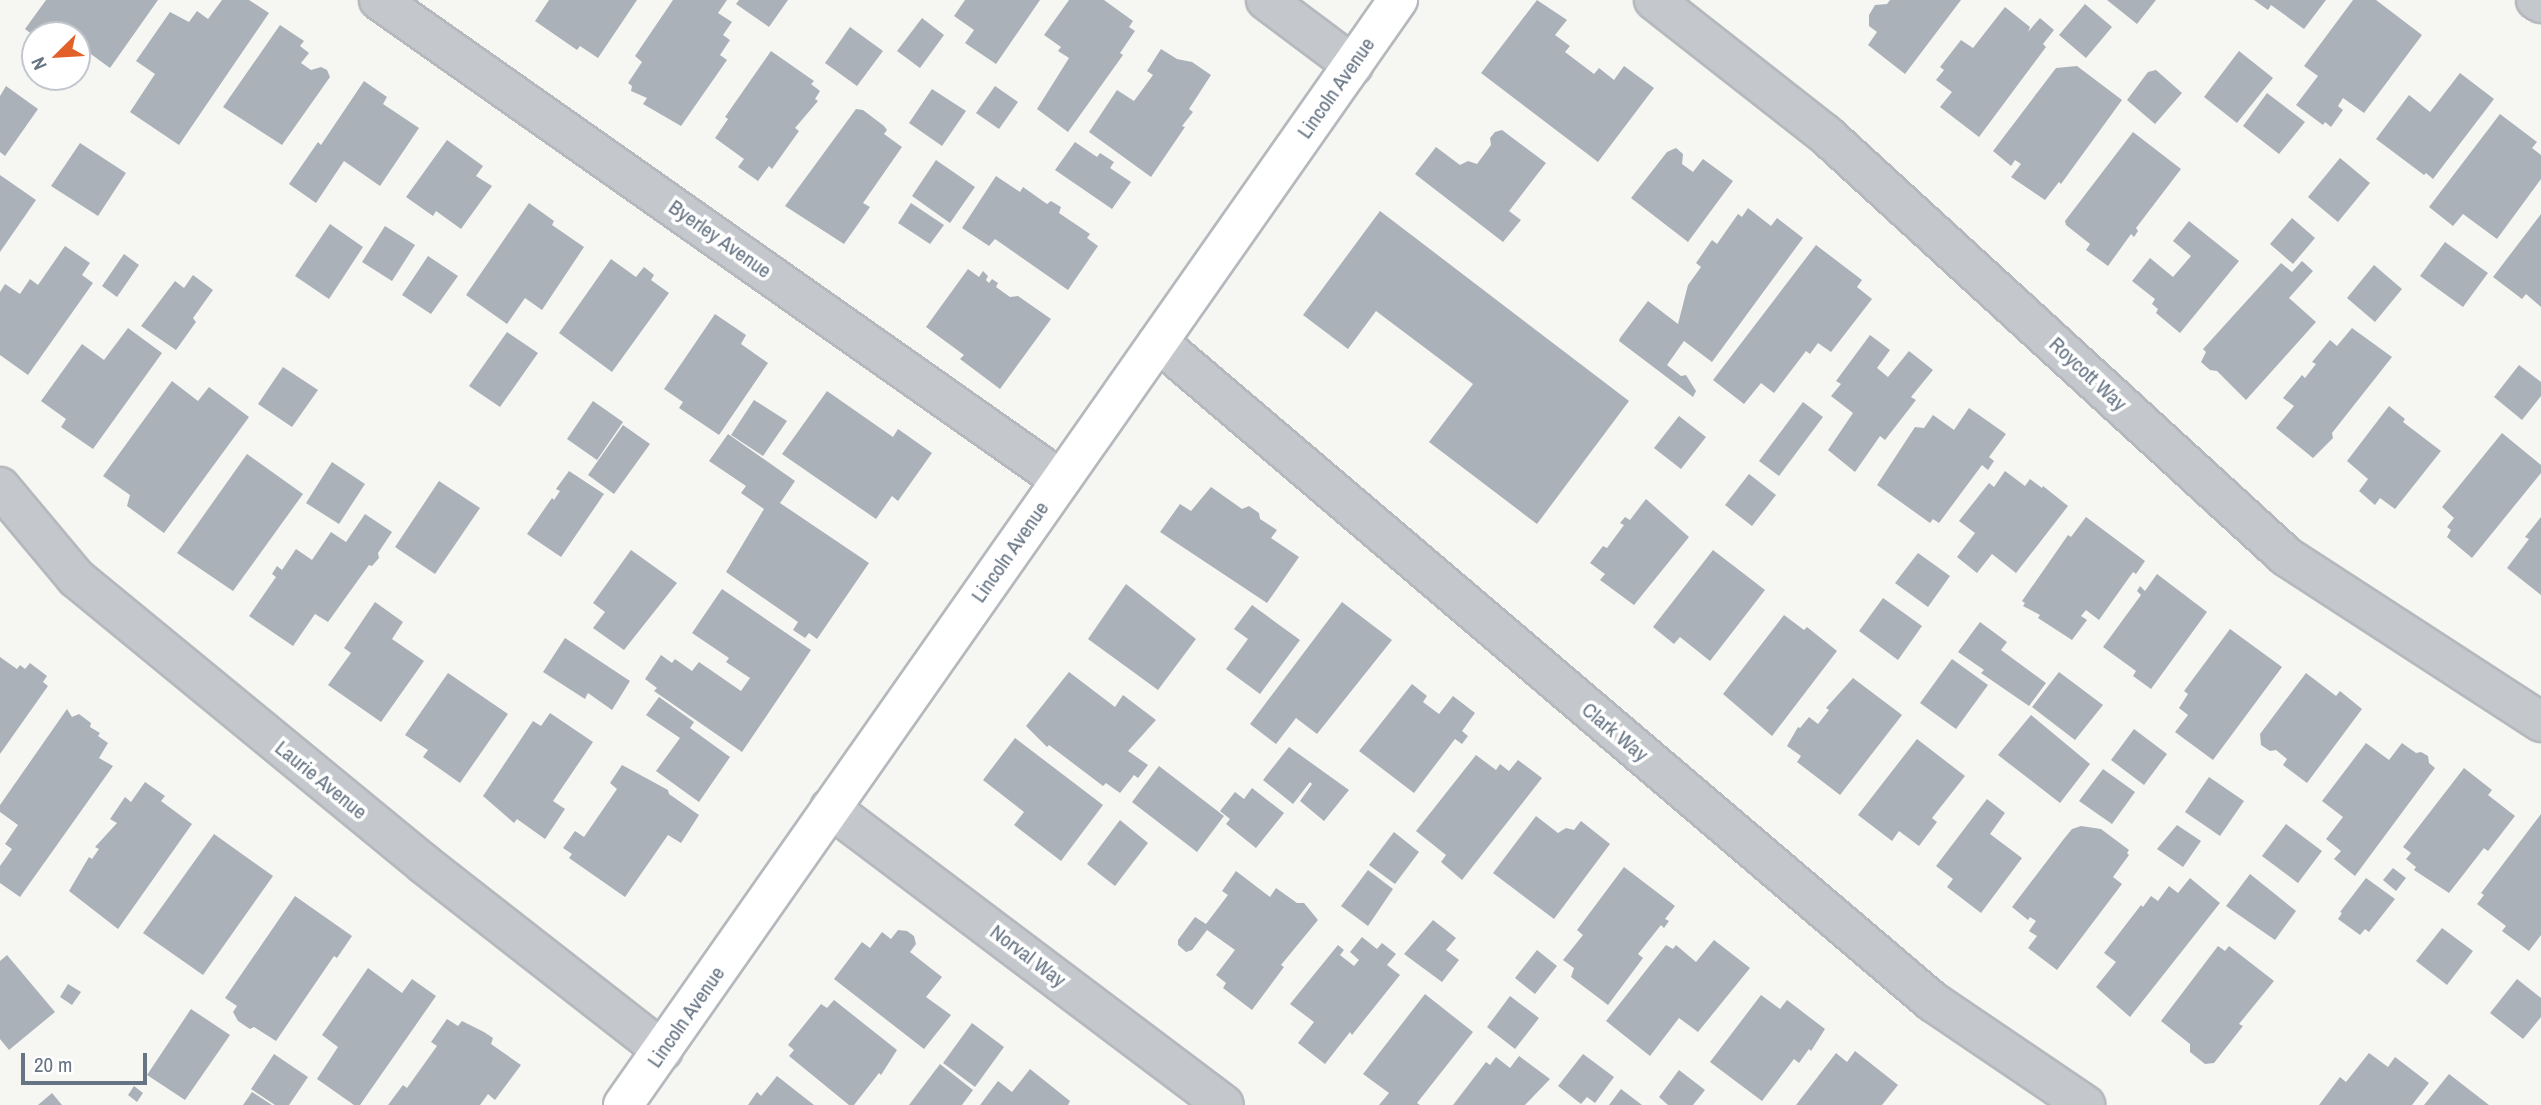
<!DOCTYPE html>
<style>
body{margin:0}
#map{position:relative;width:2541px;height:1105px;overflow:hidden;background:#f6f7f3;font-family:"Archivo Narrow",sans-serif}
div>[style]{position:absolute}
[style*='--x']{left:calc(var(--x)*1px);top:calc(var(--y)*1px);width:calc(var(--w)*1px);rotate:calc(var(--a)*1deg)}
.building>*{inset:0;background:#aab1b8}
.roads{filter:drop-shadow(2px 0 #b5b9bd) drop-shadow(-2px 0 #b5b9bd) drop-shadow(0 2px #b5b9bd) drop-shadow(0 -2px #b5b9bd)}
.minor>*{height:38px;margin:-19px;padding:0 19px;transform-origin:19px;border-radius:19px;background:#c4c7cb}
.major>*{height:38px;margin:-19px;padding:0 19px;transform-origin:19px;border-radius:19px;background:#fff}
span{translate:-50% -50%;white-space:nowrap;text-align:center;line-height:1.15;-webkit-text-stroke:7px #fff;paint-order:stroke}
.street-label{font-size:21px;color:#667484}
.north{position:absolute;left:21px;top:21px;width:70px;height:70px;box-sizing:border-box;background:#fff;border:2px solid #c2c7ce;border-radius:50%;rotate:246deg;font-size:19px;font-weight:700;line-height:28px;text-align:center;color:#667484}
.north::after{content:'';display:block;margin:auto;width:24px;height:32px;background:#e26128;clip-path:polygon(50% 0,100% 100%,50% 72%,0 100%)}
.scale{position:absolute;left:21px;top:1053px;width:126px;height:32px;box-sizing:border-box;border:4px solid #667484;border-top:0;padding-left:9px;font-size:21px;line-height:24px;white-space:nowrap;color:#667484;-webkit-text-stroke:5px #fff;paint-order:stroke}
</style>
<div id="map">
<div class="building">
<i style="clip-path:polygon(46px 0,158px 0,110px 68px,77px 44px,77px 35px,33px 35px,25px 29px)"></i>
<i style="clip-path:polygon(222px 0,249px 0,269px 13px,179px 145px,130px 112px,155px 74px,136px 61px,170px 12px,189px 22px,197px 11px,208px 19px)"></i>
<i style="clip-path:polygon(549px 0,637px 0,598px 58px,580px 46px,577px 50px,535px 21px)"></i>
<i style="clip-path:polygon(673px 0,727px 0,718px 13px,732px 22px,723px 35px,730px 40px,720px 55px,727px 60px,681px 126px,643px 104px,647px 98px,631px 91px,632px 86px,628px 83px,642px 62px,635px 56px)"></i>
<i style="clip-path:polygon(739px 0,788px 0,769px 27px,736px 4px)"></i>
<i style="clip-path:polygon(965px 0,1040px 0,996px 64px,965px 43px,974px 30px,954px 16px)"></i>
<i style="clip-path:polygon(1069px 0,1104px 0,1133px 21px,1129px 27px,1135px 31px,1120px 53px,1123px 55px,1068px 132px,1037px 109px,1069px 58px,1058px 51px,1061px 47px,1044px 35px)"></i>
<i style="clip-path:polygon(1537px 0,1567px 20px,1555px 35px,1570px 46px,1565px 52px,1594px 74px,1599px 68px,1614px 80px,1624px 66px,1654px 88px,1598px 162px,1481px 73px)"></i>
<i style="clip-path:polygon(1890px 0,1961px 0,1905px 74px,1868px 45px,1877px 32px,1869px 26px,1869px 15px,1875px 5px,1887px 4px)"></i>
<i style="clip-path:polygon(2107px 0,2156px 0,2137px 24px)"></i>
<i style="clip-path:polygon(2254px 0,2326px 0,2304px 29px,2271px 5px,2268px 10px)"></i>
<i style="clip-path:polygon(2353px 0,2376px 0,2422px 35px,2364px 113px,2343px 98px,2338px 106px,2343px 110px,2331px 127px,2325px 122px,2323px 125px,2296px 105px,2318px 76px,2304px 66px)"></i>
<i style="clip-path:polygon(2085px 4px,2112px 27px,2086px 58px,2059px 35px)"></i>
<i style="clip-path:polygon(2005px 7px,2030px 27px,2028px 32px,2040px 18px,2054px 30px,2043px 44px,2046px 47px,1979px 137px,1940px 107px,1952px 92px,1936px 80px,1944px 70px,1940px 67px,1961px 40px,1973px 48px)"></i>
<i style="clip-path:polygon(922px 18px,944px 35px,920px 68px,897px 51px)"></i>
<i style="clip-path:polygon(280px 25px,304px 41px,300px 46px,309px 53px,301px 63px,311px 70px,321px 67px,327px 70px,330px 77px,282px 145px,223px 107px)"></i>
<i style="clip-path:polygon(850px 27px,883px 51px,857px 86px,825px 63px)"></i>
<i style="clip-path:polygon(1161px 49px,1177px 59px,1192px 62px,1211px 75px,1189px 109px,1193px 112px,1182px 126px,1185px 127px,1151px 177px,1089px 132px,1117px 90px,1134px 101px,1153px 75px,1147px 71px)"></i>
<i style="clip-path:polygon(771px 51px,814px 81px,811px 84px,820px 91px,815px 99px,818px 101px,795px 128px,799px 131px,772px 169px,769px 166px,758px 181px,738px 167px,744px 159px,715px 138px,728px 119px,725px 117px)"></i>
<i style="clip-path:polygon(2239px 51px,2273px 78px,2237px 123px,2204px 97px)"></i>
<i style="clip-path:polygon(2077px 66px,2122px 100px,2061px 184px,2059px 182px,2045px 200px,2011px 177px,2021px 164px,2015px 160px,2011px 166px,1993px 151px,2056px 68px)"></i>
<i style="clip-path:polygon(2156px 70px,2182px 93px,2155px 124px,2127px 100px,2148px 72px)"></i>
<i style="clip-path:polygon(2460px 73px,2494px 99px,2433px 179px,2426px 173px,2424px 175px,2376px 139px,2409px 95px,2430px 112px)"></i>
<i style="clip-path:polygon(364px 81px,387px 97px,383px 104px,419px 128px,380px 186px,344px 161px,316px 203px,289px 184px,318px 142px,321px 145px)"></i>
<i style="clip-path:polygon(6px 86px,38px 109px,5px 156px,0 152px,0 96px)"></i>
<i style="clip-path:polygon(995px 86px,1018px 102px,999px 129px,976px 113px)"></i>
<i style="clip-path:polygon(932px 89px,966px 111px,942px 146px,909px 123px)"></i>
<i style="clip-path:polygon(2267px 93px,2305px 122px,2279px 154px,2243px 126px)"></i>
<i style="clip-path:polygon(856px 109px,863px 110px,884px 126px,887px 130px,884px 134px,902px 147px,863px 203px,870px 207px,844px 244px,785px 206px)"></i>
<i style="clip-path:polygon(2500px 114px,2537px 142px,2532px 148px,2541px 155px,2541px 179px,2497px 239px,2463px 214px,2453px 226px,2429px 207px)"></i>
<i style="clip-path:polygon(1502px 130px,1546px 163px,1509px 211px,1521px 220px,1503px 242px,1415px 174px,1436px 147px,1460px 165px,1468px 161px,1477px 164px,1491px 145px,1490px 138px,1495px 132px)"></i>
<i style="clip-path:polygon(2133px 132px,2181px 169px,2136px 228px,2138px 231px,2134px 237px,2131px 234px,2108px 266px,2086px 250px,2090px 244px,2066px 225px,2065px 221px)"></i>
<i style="clip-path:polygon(447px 140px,483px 166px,476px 176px,492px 186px,461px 229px,436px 211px,433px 216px,406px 197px)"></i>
<i style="clip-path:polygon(1075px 142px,1097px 157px,1100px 153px,1114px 162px,1110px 168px,1131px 182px,1112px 209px,1055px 170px)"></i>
<i style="clip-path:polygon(80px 143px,126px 173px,98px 216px,51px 186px)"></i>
<i style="clip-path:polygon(1676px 148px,1683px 154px,1682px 164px,1693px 172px,1703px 159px,1733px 181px,1688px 242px,1631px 198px,1667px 152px)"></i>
<i style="clip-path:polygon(2340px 158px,2370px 183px,2338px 222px,2308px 197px)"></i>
<i style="clip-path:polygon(936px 160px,975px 187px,950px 223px,912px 196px)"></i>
<i style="clip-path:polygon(0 175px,36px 200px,0 252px)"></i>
<i style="clip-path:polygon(996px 176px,1020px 192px,1023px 187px,1047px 204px,1051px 201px,1061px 207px,1059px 213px,1090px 234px,1087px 238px,1098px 246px,1068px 290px,995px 239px,989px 246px,962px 228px)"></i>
<i style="clip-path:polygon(529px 203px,554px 221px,552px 225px,584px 247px,542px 310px,525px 298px,507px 324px,466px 295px)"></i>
<i style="clip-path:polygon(911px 203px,944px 225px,930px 244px,898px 223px)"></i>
<i style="clip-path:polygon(1748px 208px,1771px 226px,1777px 218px,1803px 238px,1712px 362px,1684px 341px,1667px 365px,1681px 376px,1686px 375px,1696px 391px,1693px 397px,1619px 341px,1620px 338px,1648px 301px,1678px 324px,1688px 285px,1701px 267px,1696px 263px,1712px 240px,1717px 244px,1738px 214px,1742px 217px)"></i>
<i style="clip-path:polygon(1380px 211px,1629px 401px,1537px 524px,1429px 442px,1473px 384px,1376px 311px,1348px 349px,1303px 315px)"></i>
<i style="clip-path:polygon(2541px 214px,2541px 307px,2526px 294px,2522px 299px,2493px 277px)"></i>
<i style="clip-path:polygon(2292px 218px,2315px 238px,2293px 264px,2270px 244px)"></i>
<i style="clip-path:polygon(2189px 221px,2239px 261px,2180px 333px,2156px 313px,2158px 309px,2152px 304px,2155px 299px,2132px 281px,2150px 258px,2173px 277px,2191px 256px,2173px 241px)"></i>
<i style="clip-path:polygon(330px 224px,363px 247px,329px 299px,295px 276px)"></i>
<i style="clip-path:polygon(385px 226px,415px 245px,392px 281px,362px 262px)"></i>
<i style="clip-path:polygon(2445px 242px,2488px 273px,2463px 307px,2420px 276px)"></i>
<i style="clip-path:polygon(1816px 245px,1862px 280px,1857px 287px,1872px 299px,1831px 352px,1818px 343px,1810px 354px,1806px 351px,1774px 393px,1761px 383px,1744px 404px,1713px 380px)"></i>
<i style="clip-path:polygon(65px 246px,90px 263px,82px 275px,93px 283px,28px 375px,0 355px,0 292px,5px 284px,20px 294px,30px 279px,38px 285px)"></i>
<i style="clip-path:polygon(124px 254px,139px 265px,117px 297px,102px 286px)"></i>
<i style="clip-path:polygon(428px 256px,458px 276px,431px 314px,402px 295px)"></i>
<i style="clip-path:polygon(611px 259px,636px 277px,644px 267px,654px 275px,651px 280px,669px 293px,612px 372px,559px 333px)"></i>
<i style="clip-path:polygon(2302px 261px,2313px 271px,2289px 298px,2316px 322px,2246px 400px,2217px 371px,2210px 370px,2201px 362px,2206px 352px,2203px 349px,2281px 263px,2292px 272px)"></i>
<i style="clip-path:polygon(2374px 265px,2402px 289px,2375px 322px,2347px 298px)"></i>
<i style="clip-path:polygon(968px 269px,979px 277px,983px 271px,988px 276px,986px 280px,989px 283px,992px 279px,998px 283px,996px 287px,1010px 297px,1018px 296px,1051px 319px,1000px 389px,960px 359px,964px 355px,926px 327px)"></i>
<i style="clip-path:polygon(193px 275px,213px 290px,193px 318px,196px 322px,176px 350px,141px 326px,175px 281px,184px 288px)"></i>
<i style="clip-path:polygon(715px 314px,746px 335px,741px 344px,768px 363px,719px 435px,679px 408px,683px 402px,664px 389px)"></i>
<i style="clip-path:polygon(128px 328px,162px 353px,93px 449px,61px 427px,66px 419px,41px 401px,82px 344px,104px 360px)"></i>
<i style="clip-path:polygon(2352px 328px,2392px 357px,2332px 433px,2333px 438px,2313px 458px,2276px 428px,2294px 406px,2283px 398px,2302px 375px,2305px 378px,2316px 364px,2312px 362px,2330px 340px,2337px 346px)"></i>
<i style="clip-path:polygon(507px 332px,538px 353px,500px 407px,469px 386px)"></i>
<i style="clip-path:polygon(1870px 335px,1890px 350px,1877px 368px,1888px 377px,1909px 351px,1933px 370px,1911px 397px,1916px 400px,1885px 440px,1880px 436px,1855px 472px,1828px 450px,1853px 413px,1831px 396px,1841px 384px,1836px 381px)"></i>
<i style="clip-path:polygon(2519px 365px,2541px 382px,2541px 396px,2522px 420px,2494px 397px)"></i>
<i style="clip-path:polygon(283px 367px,318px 390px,292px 427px,258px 404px)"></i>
<i style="clip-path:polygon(172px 381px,198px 401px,209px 387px,249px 417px,164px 533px,127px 506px,130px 495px,103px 476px)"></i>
<i style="clip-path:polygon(827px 391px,893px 437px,898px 429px,932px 453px,898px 501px,892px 496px,876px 519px,782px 454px)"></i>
<i style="clip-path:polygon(754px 400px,787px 421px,763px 456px,731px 435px)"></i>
<i style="clip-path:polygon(593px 401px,623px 422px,597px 460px,567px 439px)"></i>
<i style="clip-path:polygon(1803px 402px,1823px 417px,1779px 476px,1759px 461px)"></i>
<i style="clip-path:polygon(2389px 406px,2405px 419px,2403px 422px,2441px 451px,2395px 509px,2380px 498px,2375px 505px,2359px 491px,2368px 479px,2347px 461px)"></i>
<i style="clip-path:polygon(1969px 408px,2006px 434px,1989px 457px,1994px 461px,1988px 470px,1982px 465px,1939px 523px,1933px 519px,1930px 523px,1877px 485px,1915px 427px,1924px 428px,1933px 415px,1954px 430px)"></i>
<i style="clip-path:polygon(1679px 416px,1706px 437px,1681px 469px,1654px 448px)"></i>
<i style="clip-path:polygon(623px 425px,650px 444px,614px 494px,588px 475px)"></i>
<i style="clip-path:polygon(2502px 433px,2541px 465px,2541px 473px,2472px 558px,2447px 537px,2451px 530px,2447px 527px,2454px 518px,2442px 507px)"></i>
<i style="clip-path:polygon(728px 434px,795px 481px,780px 503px,869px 563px,817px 639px,809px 633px,805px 638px,793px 630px,798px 622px,726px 572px,764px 509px,741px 493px,746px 486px,709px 461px)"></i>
<i style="clip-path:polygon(247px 454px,303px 494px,233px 591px,177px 553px)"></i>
<i style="clip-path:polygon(332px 462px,365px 484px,339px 524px,306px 503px)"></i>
<i style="clip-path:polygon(569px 471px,604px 494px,561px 557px,527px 534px,552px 498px,554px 500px,560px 491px,556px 489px)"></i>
<i style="clip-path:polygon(2005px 471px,2025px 486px,2030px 479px,2042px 488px,2043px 486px,2068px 506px,2016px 573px,1992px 554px,1977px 573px,1957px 557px,1975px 533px,1959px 521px,1989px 483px,1994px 487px)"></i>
<i style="clip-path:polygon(1749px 474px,1776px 495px,1752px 526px,1725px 505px)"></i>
<i style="clip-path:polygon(439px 481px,480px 508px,435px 574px,395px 547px)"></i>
<i style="clip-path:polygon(1211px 487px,1242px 509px,1249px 506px,1259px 513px,1260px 519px,1277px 530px,1271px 538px,1299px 557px,1267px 603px,1160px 532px,1180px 504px,1191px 511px)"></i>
<i style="clip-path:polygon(1646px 499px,1689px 537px,1634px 605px,1600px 580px,1605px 574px,1590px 563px,1603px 546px,1607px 548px,1624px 525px,1620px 523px,1625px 517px,1630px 520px)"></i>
<i style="clip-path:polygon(365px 514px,392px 532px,378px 553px,379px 558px,372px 566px,369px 565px,328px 622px,315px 614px,293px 646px,249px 616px,276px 577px,272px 574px,277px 566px,282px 570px,296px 549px,312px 560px,331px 532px,346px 542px)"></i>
<i style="clip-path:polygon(2086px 517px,2145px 561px,2136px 574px,2133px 572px,2099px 620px,2086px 610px,2081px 616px,2087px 620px,2072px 640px,2038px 618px,2040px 615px,2023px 606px,2025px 603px,2022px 601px,2068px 535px,2071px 537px)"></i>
<i style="clip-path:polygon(2541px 517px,2541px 595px,2507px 568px,2529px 539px,2525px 537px)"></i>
<i style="clip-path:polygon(631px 550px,677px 583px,624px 650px,593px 628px,605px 612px,593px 603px)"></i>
<i style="clip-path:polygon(1713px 550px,1765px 590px,1710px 661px,1680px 637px,1674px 644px,1653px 627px)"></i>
<i style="clip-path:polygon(1918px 553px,1950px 576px,1928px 607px,1895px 583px)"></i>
<i style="clip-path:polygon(2157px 574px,2207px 612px,2151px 689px,2133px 676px,2136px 671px,2103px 647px,2141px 595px,2137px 591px,2140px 586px,2145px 591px)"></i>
<i style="clip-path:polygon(1126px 584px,1196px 639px,1158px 690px,1088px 639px)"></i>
<i style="clip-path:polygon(722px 589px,811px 650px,742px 752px,654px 691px,657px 688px,645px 679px,661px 655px,672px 663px,675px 659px,692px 671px,699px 662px,741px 691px,750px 678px,726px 662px,729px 658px,692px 633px)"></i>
<i style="clip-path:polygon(1883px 598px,1922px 626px,1898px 660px,1859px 631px)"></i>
<i style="clip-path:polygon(375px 602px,403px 622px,392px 639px,424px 661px,381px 722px,328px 685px,351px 653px,344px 648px)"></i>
<i style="clip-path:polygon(1342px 602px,1392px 640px,1317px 734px,1296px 718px,1276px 744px,1250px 724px)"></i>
<i style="clip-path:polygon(1252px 605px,1300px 640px,1260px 694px,1226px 669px,1248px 639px,1234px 629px)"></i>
<i style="clip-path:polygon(1784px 615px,1804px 630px,1807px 627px,1837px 651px,1772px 736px,1723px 694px)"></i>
<i style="clip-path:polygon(1980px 622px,2007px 642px,2001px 650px,2046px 683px,2029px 706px,1981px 673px,1984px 670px,1958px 652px)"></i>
<i style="clip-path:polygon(2230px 629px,2282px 667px,2213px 760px,2175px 732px,2188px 715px,2179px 708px,2188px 694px,2184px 691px)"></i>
<i style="clip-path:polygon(565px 638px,630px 681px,612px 710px,588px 693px,585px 699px,543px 672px)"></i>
<i style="clip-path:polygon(0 657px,17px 669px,20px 665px,25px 669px,30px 663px,47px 676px,43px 682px,48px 686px,0 754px)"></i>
<i style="clip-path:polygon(1952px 659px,1988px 685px,1956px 729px,1920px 703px)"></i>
<i style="clip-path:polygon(1069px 672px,1115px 707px,1123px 695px,1156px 720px,1128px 751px,1148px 765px,1138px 778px,1134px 775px,1120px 793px,1106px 783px,1103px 786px,1049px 745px,1047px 747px,1026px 726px)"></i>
<i style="clip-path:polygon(2059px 672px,2103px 705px,2075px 740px,2032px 707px)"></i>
<i style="clip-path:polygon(448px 673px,508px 714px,460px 783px,423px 757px,428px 750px,405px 735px)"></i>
<i style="clip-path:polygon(2306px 673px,2336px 696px,2340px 691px,2362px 709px,2307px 783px,2283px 765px,2287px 759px,2276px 750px,2270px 751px,2261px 745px,2260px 734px)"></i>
<i style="clip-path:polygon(1853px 678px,1902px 715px,1840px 795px,1797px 762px,1801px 756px,1787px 746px,1798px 727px,1800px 728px,1809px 717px,1818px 724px,1829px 710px,1826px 708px)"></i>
<i style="clip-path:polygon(1412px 684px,1427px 696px,1423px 702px,1439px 714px,1453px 696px,1475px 713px,1462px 731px,1468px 736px,1462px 744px,1455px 739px,1414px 793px,1359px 751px)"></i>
<i style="clip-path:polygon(659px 697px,694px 722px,690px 728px,730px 757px,699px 802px,656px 771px,680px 738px,646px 715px)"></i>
<i style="clip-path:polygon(67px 709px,72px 717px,79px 714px,91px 723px,90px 727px,100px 733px,98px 736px,108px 743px,99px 758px,113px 766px,20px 897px,0 883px,0 866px,12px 849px,5px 844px,18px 825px,0 812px,0 805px)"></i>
<i style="clip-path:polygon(550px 713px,593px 742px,553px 801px,565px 809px,545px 839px,517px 819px,514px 823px,483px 796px,533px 721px,541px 726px)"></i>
<i style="clip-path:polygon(2031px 715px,2090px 764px,2060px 803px,1998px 755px)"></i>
<i style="clip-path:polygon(2134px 729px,2167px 754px,2144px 785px,2111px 760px)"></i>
<i style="clip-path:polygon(1015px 738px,1103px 805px,1061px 861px,1014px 825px,1024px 812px,983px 780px)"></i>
<i style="clip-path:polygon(1917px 739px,1965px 776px,1932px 818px,1937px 822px,1919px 846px,1899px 831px,1892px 841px,1858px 815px)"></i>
<i style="clip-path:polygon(2366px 743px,2389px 760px,2402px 743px,2416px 753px,2421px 752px,2428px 756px,2429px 763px,2435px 768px,2355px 876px,2334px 859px,2341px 851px,2326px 839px,2343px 817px,2322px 801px)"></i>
<i style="clip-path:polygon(1289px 747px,1349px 790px,1324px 821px,1300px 801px,1312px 784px,1310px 782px,1293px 804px,1263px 780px)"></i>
<i style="clip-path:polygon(1476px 755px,1496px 770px,1500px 764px,1509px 771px,1518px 760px,1542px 778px,1462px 880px,1441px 862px,1446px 855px,1416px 831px)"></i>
<i style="clip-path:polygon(622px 765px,668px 790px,669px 794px,699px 815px,681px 843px,668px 835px,625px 897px,569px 858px,572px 854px,563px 848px,575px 831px,584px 837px,617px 789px,610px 783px)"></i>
<i style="clip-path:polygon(1159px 766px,1224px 816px,1197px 852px,1132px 802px)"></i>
<i style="clip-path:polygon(2464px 768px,2492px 790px,2488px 795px,2515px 816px,2488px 851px,2484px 848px,2449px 893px,2414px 870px,2416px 867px,2406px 859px,2411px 853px,2403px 847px)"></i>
<i style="clip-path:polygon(2103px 769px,2135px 792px,2112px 824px,2079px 801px)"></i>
<i style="clip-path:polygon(2209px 777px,2244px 801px,2220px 836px,2185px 812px)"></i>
<i style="clip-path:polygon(145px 782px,165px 796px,161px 801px,192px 824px,118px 929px,69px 891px,89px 857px,92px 859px,99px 849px,95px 847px,117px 823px,110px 819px,125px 797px,131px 802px)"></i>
<i style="clip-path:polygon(1252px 788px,1284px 813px,1256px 848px,1226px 824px,1230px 819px,1220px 811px,1235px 792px,1244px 799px)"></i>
<i style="clip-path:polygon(1987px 799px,2005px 813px,1990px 834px,2022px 858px,1981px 913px,1947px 887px,1953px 879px,1936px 866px)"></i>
<i style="clip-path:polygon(2541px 814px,2541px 935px,2529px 951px,2502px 931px,2506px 926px,2477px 904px,2484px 895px,2481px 893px)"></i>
<i style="clip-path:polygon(1536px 816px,1558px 833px,1566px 828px,1574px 830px,1581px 821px,1610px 844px,1554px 919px,1493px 873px)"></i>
<i style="clip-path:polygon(1120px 820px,1148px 843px,1115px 886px,1087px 864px)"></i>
<i style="clip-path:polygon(2286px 824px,2322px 851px,2298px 883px,2262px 856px)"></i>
<i style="clip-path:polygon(2177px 825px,2201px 841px,2183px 867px,2157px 849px)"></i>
<i style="clip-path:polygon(2081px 826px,2101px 829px,2129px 850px,2127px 853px,2129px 855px,2113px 877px,2122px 884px,2057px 970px,2028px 948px,2037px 936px,2029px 931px,2036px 921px,2030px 917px,2028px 920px,2012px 907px,2063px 840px,2072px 829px)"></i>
<i style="clip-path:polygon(1394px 832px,1419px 852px,1395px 884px,1369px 865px)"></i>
<i style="clip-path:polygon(214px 834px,273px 876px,203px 975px,143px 933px)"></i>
<i style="clip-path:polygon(1624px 867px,1675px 906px,1665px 919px,1669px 921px,1664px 928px,1661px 925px,1638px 954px,1643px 958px,1608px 1005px,1571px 977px,1574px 968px,1563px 960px,1583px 935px,1577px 930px)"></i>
<i style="clip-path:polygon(2393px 868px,2406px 878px,2396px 891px,2383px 880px)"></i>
<i style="clip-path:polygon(1368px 870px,1393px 889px,1368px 926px,1341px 906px)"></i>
<i style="clip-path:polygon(1236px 871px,1270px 897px,1276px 888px,1297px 903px,1304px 903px,1318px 920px,1281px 965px,1284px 967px,1252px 1010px,1223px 988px,1226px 983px,1216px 975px,1235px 950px,1207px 930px,1192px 950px,1186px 952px,1178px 945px,1178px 940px,1195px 917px,1206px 924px,1228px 895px,1222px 891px)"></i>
<i style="clip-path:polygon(2250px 874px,2296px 911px,2275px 940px,2226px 906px)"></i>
<i style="clip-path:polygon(2190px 878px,2220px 903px,2130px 1017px,2096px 987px,2116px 962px,2104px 953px,2141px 905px,2143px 907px,2151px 896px,2158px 901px,2169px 886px,2178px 893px)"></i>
<i style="clip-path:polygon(2366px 878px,2395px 899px,2369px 932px,2365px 929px,2360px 935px,2338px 919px,2342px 913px,2340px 912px)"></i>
<i style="clip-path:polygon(295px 896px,352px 936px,337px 958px,334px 956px,276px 1041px,254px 1027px,250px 1029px,238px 1021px,233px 1012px,237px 1006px,225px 998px)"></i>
<i style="clip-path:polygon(1433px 920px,1456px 938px,1446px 950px,1459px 960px,1442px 982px,1404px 954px)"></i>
<i style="clip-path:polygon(2442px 928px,2473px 951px,2447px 985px,2416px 961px)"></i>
<i style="clip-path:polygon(898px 930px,907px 931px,914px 936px,916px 944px,910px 952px,942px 977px,926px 997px,951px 1015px,924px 1049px,834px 979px,862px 942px,870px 948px,882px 932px,891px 939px)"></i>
<i style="clip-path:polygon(1362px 937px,1377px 949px,1382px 943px,1396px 954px,1387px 965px,1400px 975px,1352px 1035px,1350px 1032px,1325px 1064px,1298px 1043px,1314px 1022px,1290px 1004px,1338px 945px,1344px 950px,1340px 955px,1354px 966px,1359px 960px,1350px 952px)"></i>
<i style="clip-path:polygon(1714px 940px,1750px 968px,1698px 1032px,1679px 1018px,1650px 1056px,1606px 1021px,1666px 945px,1673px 949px,1676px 945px,1696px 962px)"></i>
<i style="clip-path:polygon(2218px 946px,2225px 951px,2229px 946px,2274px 981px,2239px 1024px,2243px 1026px,2214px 1063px,2205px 1064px,2190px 1052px,2190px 1044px,2161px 1021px)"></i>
<i style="clip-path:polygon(1537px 950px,1557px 966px,1535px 994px,1515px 978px)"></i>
<i style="clip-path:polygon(7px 955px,55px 1012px,9px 1050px,0 1039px,0 961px)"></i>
<i style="clip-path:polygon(368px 968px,402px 993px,412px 979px,436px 996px,360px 1105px,354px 1105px,317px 1079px,338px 1047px,322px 1035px)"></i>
<i style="clip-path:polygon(2517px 979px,2541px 998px,2541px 1017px,2523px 1039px,2490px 1013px)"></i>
<i style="clip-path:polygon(68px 984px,81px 992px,72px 1005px,60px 997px)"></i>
<i style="clip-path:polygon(1425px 994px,1473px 1032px,1417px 1103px,1420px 1105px,1379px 1105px,1389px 1093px,1363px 1074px)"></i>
<i style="clip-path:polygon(1761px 995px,1780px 1009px,1787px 1000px,1825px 1029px,1811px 1051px,1809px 1049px,1799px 1063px,1794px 1059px,1762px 1101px,1710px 1062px)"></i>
<i style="clip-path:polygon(1510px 996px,1539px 1018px,1515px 1049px,1487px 1027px)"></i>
<i style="clip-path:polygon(834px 1000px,897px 1050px,881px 1075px,879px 1073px,854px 1105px,849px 1105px,789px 1056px,794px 1050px,788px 1045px,821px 1004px,827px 1008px)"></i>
<i style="clip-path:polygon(191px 1009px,230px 1035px,185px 1100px,147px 1075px)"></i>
<i style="clip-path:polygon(447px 1019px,458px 1026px,462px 1021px,484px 1032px,493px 1038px,491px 1044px,521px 1065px,495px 1100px,488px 1094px,480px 1105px,388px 1105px,403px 1085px,407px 1088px,437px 1046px,431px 1042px)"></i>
<i style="clip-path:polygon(972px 1023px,1004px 1047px,975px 1087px,943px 1063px)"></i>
<i style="clip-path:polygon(1855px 1051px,1898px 1085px,1882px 1105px,1796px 1105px,1836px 1053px,1847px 1062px)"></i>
<i style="clip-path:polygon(2369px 1053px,2388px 1067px,2395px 1057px,2429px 1083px,2412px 1105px,2319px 1105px,2340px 1077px,2346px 1082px)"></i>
<i style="clip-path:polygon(274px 1054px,308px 1077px,289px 1105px,275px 1105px,251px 1089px)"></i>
<i style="clip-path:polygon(1583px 1054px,1614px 1077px,1595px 1103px,1587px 1097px,1581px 1104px,1558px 1086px)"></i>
<i style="clip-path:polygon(1519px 1056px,1550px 1079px,1525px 1105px,1453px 1105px,1486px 1062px,1490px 1065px,1496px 1057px,1510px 1068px)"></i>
<i style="clip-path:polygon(940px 1064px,973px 1090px,962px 1105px,909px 1105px)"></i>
<i style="clip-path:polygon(1030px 1069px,1070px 1101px,1068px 1105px,980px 1105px,998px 1081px,1012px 1092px)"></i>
<i style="clip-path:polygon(1679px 1070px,1705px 1090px,1693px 1105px,1668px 1105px,1659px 1097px)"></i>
<i style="clip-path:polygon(2449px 1074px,2489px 1105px,2424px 1105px)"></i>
<i style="clip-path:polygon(777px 1076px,814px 1105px,748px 1105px,757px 1092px,761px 1096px)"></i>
<i style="clip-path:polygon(134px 1086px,143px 1093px,137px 1102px,128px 1095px)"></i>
<i style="clip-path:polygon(1621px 1089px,1642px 1105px,1609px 1105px)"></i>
<i style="clip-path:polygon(252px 1092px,272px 1105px,243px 1105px)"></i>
<i style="clip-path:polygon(52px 1093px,62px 1105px,38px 1105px)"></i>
</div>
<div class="roads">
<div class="minor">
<i style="--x:379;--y:0;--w:834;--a:35.14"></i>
<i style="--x:1266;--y:0;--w:109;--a:36.8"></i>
<i style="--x:1654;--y:0;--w:217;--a:38.1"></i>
<i style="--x:1825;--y:134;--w:626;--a:42.48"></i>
<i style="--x:2287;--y:557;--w:303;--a:33"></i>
<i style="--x:2536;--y:0;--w:6;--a:31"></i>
<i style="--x:1158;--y:342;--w:1018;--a:40.42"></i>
<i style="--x:1933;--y:1002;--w:184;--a:34.1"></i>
<i style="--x:0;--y:487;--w:119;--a:50.1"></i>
<i style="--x:76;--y:578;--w:450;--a:39.4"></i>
<i style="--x:424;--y:864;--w:303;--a:38"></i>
<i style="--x:830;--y:808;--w:493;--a:37"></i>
</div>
<div class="major">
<i style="--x:623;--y:1105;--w:1350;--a:-54.96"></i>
</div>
</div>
<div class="street-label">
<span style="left:1336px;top:88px;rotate:-55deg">Lincoln Avenue</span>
<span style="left:720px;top:239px;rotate:35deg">Byerley Avenue</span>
<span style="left:2088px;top:374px;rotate:43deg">Roycott Way</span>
<span style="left:1010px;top:552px;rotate:-55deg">Lincoln Avenue</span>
<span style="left:1615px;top:732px;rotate:40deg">Clark Way</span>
<span style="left:321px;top:780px;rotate:39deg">Laurie Avenue</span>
<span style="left:1028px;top:956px;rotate:37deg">Norval Way</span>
<span style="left:686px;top:1017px;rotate:-55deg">Lincoln Avenue</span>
</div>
<div class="north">N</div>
<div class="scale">20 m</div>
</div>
